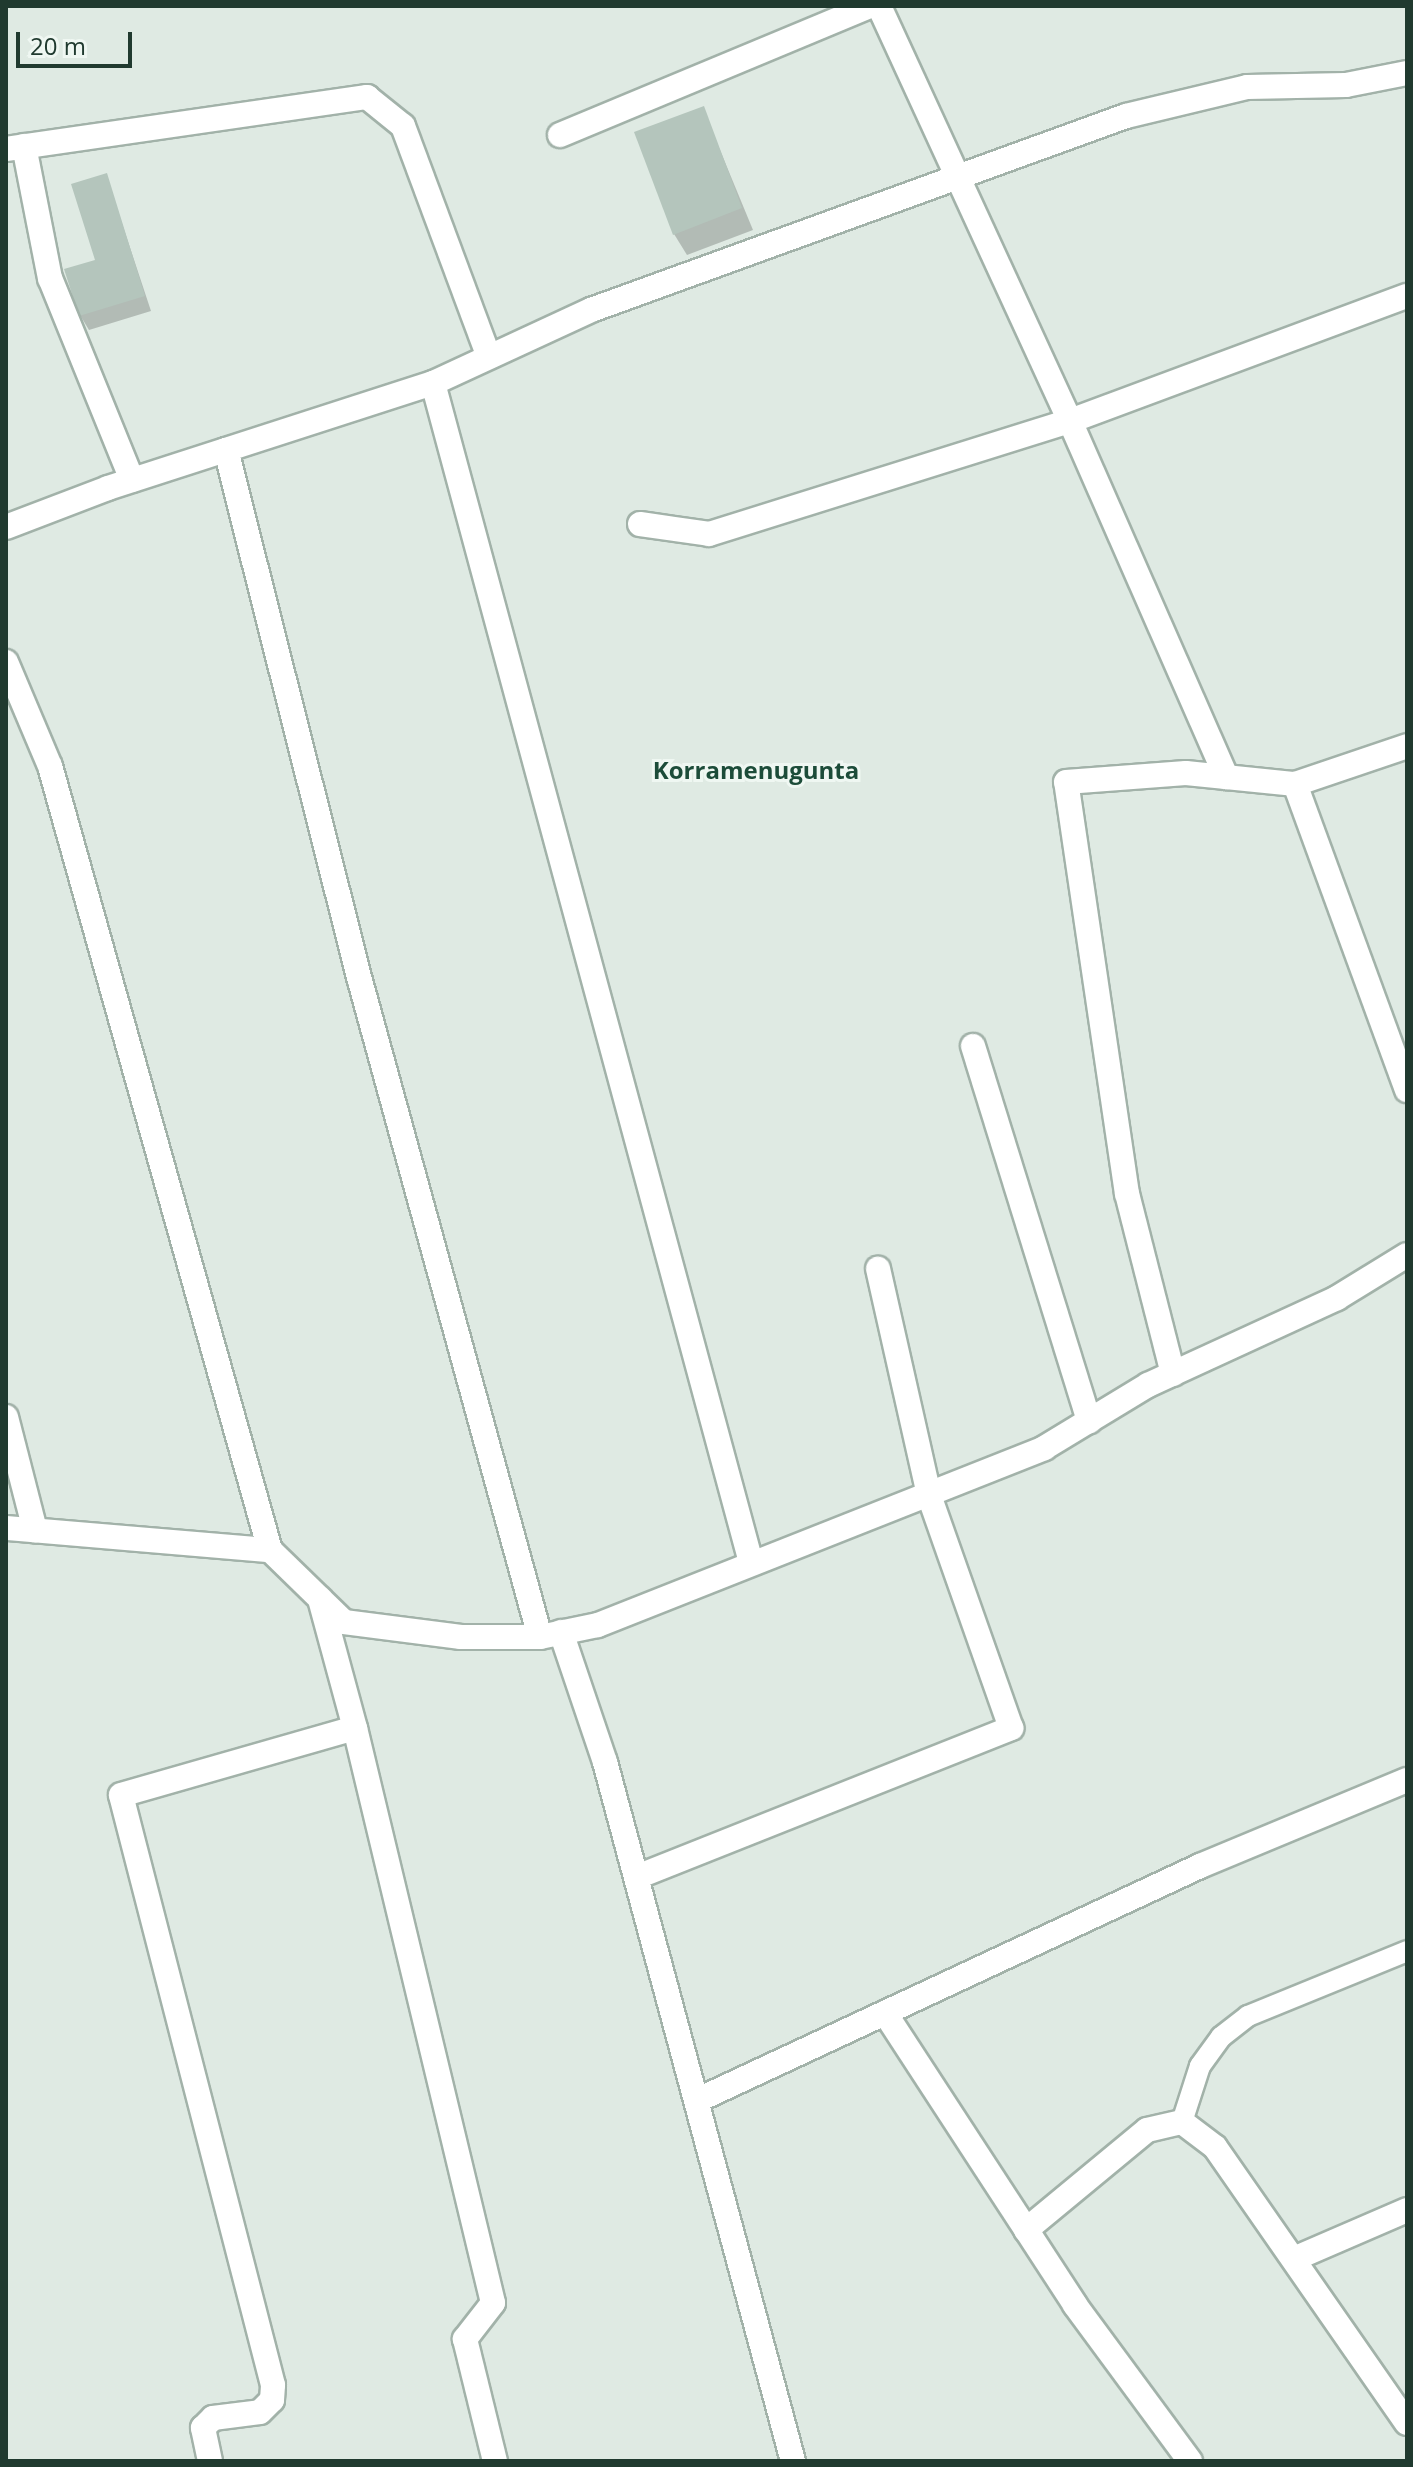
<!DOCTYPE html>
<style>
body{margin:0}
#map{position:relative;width:1413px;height:2467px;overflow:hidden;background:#dfeae3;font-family:"Open Sans",sans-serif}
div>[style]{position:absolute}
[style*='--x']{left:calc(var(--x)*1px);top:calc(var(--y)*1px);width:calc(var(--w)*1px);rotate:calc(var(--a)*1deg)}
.shadow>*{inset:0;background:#0003}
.building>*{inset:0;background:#b4c5bc}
.roads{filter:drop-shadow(2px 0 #a2b2a9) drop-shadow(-2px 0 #a2b2a9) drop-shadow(0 2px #a2b2a9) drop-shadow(0 -2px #a2b2a9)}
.service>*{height:20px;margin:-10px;padding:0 10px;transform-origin:10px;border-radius:10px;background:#fff}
.minor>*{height:24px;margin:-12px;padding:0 12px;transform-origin:12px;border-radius:12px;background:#fff}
span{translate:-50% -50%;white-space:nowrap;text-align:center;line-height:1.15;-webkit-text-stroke:6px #eff7f2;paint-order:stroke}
.neighbourhood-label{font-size:24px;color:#1c4c39;font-weight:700}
.frame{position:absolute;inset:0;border:8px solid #203a2f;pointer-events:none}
.scale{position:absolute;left:16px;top:32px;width:116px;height:36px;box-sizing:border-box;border:4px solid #203a2f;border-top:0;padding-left:10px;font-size:24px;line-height:28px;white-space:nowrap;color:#203a2f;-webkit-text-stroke:6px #eff7f2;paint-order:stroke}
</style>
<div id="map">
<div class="shadow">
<i style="clip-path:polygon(703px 109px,753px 230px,687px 255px,674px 234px)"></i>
<i style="clip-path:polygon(106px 175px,151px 311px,89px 330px,80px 315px,97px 261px)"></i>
</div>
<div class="building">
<i style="clip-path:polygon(704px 106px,742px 208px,673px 235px,634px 132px)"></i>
<i style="clip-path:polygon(107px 173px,145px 296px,79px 316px,64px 269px,95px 260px,71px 184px)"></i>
</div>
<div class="roads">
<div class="service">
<i style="--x:1182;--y:2122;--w:59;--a:-72.2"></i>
<i style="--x:1200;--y:2066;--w:36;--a:-54"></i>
<i style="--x:1221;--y:2037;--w:34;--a:-38"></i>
<i style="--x:1248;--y:2016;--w:172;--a:-22.2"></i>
</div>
<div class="minor">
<i style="--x:879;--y:6;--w:457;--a:65.3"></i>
<i style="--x:1070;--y:421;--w:359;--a:-20.4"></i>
<i style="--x:560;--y:135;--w:336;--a:-22.6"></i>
<i style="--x:24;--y:146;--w:135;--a:78.9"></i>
<i style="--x:50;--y:278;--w:218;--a:67.9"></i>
<i style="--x:6;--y:149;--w:365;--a:-8.2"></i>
<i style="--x:367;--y:97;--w:46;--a:38.9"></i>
<i style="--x:403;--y:126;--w:246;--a:69.6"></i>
<i style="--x:433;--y:383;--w:1221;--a:74.91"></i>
<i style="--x:226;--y:450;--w:544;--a:75.84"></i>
<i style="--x:359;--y:977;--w:684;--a:74.66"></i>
<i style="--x:640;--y:524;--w:70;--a:8.2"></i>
<i style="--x:709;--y:534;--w:378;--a:-17.4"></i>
<i style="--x:1070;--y:421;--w:389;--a:66.3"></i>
<i style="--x:6;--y:527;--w:109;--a:-20.9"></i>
<i style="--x:108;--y:488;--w:342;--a:-17.9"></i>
<i style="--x:433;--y:383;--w:174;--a:-24.8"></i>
<i style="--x:591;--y:310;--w:569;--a:-19.93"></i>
<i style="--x:1126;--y:116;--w:124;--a:-13.5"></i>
<i style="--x:1247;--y:87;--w:99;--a:-1.2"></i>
<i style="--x:1346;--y:85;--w:62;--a:-11.1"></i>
<i style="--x:6;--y:662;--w:113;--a:67.1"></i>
<i style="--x:50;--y:766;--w:814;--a:74.33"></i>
<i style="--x:270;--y:1550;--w:103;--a:44.2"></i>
<i style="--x:344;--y:1622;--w:118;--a:7.3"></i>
<i style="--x:461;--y:1637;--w:79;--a:0"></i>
<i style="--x:540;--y:1637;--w:59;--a:-11.7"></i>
<i style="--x:598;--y:1625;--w:480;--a:-21.6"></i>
<i style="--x:1044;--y:1448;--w:122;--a:-31.2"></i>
<i style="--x:1148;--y:1385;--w:208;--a:-24.7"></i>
<i style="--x:1337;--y:1298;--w:82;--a:-31.6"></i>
<i style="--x:1295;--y:784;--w:118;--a:-18.7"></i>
<i style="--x:973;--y:1046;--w:393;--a:72.8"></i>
<i style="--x:1173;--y:1374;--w:186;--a:-104.3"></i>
<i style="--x:1127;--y:1194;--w:416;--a:-98.4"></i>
<i style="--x:1066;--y:782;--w:120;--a:-4.3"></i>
<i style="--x:1186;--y:773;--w:110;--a:5.8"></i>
<i style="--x:1295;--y:784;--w:326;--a:69.9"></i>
<i style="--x:6;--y:1417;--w:117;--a:75.6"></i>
<i style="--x:6;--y:1528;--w:265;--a:4.8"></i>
<i style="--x:561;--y:1632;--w:137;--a:71.3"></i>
<i style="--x:605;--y:1762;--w:724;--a:74.95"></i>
<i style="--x:355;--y:1728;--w:591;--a:76.5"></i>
<i style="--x:493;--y:2303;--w:46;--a:127.9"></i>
<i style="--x:465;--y:2339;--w:126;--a:76.2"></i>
<i style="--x:637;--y:1877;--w:403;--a:-21.7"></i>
<i style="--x:1011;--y:1728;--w:247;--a:-109.4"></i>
<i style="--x:929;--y:1495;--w:232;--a:-102.7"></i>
<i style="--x:885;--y:2013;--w:348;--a:56.9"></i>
<i style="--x:1075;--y:2305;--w:194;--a:53.6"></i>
<i style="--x:698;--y:2100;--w:554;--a:-24.99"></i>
<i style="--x:1200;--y:1866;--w:224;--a:-22.6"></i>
<i style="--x:1026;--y:2230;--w:157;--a:-39.6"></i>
<i style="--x:1147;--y:2130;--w:36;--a:-13"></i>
<i style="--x:1182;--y:2122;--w:41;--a:37.1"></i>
<i style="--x:1215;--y:2147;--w:336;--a:55.2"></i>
<i style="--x:1296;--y:2258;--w:121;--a:-23.4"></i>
<i style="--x:210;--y:2461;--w:34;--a:-102"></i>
<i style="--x:203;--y:2428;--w:14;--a:-45"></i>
<i style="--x:213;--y:2418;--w:47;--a:-7.3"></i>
<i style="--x:260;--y:2412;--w:17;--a:-45"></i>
<i style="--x:272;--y:2400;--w:15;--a:-86"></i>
<i style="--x:273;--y:2385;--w:609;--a:-104.45"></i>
<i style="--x:121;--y:1795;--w:243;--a:-16"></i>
<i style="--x:355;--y:1728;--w:134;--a:-105.2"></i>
</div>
</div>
<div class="neighbourhood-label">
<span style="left:756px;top:770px">Korramenugunta</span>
</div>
<div class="frame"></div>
<div class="scale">20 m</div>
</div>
